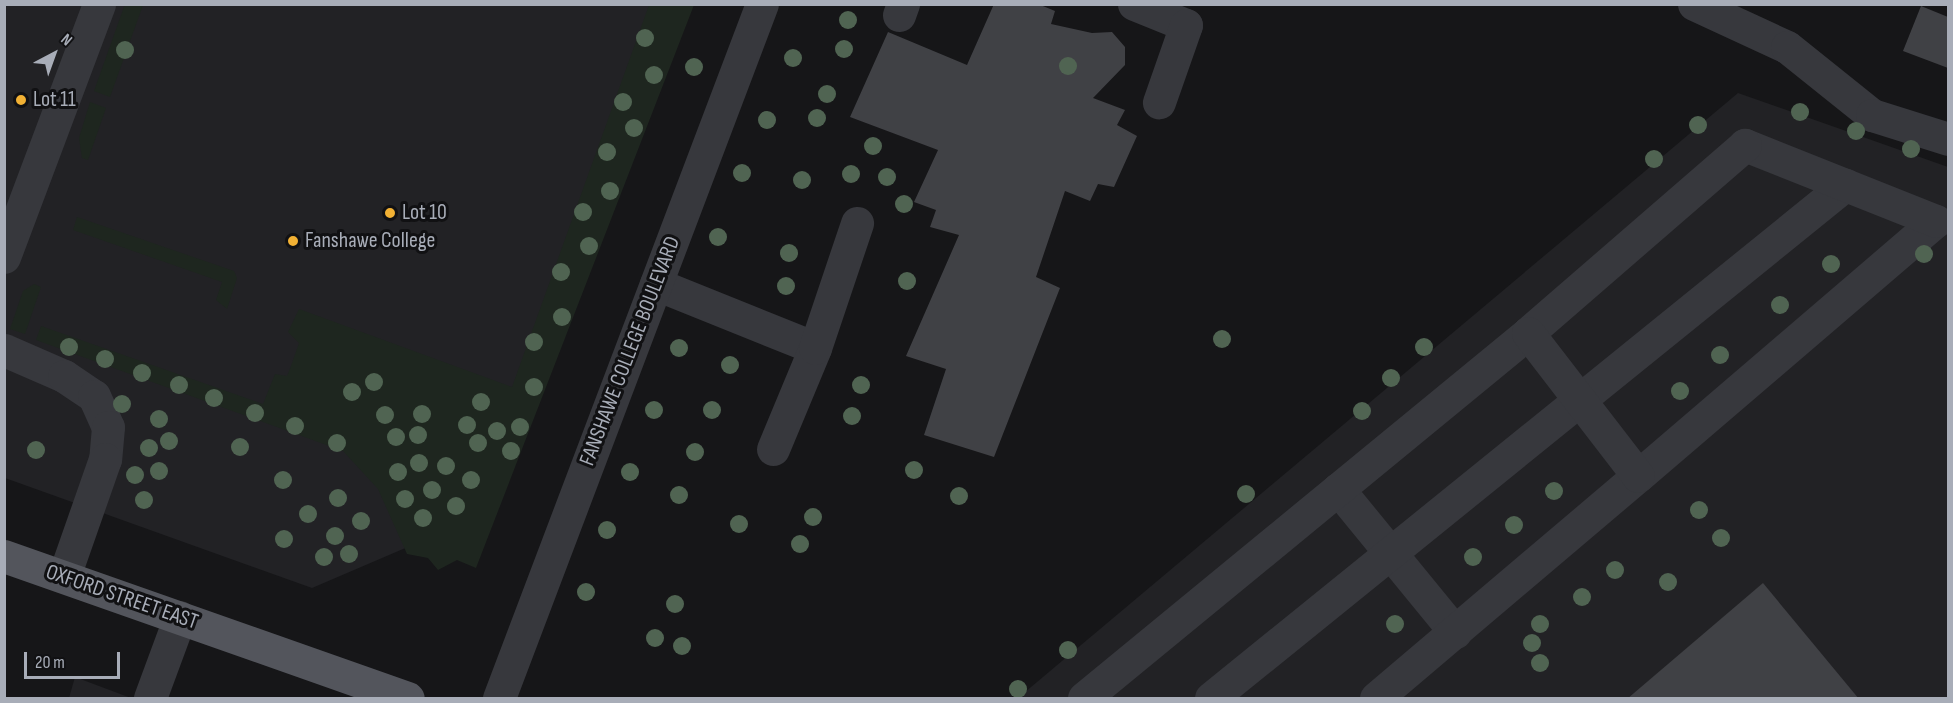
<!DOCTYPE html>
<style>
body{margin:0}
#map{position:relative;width:1953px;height:703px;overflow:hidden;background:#161618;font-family:"Sofia Sans Condensed",sans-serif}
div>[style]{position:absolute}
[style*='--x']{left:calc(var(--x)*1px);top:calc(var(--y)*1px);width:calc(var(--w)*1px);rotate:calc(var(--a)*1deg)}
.built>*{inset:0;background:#222225}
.green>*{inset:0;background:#1e261f}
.building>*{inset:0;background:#404145}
.minor>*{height:33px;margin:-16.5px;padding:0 16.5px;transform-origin:16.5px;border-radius:16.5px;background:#37383d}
.major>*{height:33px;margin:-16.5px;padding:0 16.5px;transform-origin:16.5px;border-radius:16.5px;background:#53555c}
.trees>*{width:18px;height:18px;margin:-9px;border-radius:50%;background:#506452}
.dots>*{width:16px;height:16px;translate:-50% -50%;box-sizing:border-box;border:3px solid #111113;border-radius:50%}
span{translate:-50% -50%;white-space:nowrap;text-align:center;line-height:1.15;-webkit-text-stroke:6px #111113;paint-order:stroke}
.poi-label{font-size:22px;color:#a8adb8}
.left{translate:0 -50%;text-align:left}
.street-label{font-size:22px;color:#a8adb8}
.frame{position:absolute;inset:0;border:6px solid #a8adb8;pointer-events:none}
.north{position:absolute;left:24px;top:24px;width:60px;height:60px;-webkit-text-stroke:4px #111113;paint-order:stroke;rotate:41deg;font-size:16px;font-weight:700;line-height:24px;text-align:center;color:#a8adb8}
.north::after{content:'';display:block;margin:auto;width:21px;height:27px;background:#a8adb8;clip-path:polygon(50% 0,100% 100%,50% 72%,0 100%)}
.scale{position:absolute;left:24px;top:652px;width:96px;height:27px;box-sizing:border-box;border:3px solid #a8adb8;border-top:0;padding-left:8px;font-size:18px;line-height:21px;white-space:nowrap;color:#a8adb8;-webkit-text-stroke:4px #111113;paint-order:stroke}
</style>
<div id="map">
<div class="built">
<i style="clip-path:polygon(5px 5px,673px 5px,473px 519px,312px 588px,5px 478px)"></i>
<i style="clip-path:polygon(1738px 93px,1948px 167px,1948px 698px,1018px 698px)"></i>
<i style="clip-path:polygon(75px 677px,131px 698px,69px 698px)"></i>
</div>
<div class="green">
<i style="clip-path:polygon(125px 4px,143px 5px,110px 97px,94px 91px)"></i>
<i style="clip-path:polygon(649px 5px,694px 5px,476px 568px,457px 560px,438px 570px,428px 558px,407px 554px,378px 489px,343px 451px,36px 340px,41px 326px,263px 404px,275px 374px,287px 376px,291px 366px,299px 343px,288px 332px,299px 309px,512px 387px)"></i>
<i style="clip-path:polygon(90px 102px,106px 108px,88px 160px,82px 158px,79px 138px)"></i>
<i style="clip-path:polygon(77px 217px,234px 271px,237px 278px,227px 309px,216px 300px,222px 282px,73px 230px)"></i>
<i style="clip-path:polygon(34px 284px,41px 287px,25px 334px,10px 329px,23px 291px)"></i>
</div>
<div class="building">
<i style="clip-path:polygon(994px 4px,1038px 4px,1055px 11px,1051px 24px,1092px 33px,1112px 32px,1125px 47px,1125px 65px,1093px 98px,1125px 110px,1117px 125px,1137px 136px,1114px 187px,1098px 184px,1090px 201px,1065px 191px,1036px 277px,1060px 288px,994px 457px,924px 435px,946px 369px,906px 356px,959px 235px,930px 227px,936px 210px,914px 202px,938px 150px,850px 117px,888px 32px,967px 65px)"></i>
<i style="clip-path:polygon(1921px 6px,1948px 17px,1948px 68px,1903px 51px)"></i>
<i style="clip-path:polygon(1763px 583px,1859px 699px,1627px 699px)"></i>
</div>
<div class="minor">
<i style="--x:1134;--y:4;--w:56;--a:22"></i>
<i style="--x:1186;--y:25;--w:82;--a:109.3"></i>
<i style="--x:1694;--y:4;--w:102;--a:24.8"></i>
<i style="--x:1787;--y:47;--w:109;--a:38.7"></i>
<i style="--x:1872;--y:115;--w:80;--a:17.5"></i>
<i style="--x:899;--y:15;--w:12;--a:-70"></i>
<i style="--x:4;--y:257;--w:270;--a:-69.4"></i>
<i style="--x:656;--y:284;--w:171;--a:21.9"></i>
<i style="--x:4;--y:350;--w:65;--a:23.4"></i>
<i style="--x:64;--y:376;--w:36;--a:34"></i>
<i style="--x:94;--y:396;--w:34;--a:66"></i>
<i style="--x:108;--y:427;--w:32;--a:95"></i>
<i style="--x:105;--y:459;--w:124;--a:109.3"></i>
<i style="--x:773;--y:449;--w:109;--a:-67.4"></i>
<i style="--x:815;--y:348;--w:132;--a:-71.4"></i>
<i style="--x:1338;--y:489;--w:185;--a:50.7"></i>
<i style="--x:150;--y:698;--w:86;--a:-69.7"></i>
<i style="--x:499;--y:698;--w:742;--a:-69.25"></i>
<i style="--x:1084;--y:698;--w:575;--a:-39.42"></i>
<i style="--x:1211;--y:698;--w:816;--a:-38.98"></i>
<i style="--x:1376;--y:698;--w:343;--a:-40.3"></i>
<i style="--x:1638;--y:476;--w:392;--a:-40.6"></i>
<i style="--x:1936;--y:221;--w:206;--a:-158.3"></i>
<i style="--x:1745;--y:145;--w:287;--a:139.1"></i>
<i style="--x:1528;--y:333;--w:180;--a:52.4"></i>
</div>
<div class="major">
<i style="--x:4;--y:556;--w:428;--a:19.4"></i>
</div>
<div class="trees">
<i style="left:848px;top:20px"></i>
<i style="left:645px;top:38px"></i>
<i style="left:844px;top:49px"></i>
<i style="left:125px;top:50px"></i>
<i style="left:793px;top:58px"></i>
<i style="left:1068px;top:66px"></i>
<i style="left:694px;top:67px"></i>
<i style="left:654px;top:75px"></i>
<i style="left:827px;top:94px"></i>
<i style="left:623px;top:102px"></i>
<i style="left:1800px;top:112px"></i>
<i style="left:817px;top:118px"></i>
<i style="left:767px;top:120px"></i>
<i style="left:1698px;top:125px"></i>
<i style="left:634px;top:128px"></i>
<i style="left:1856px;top:131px"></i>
<i style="left:873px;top:146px"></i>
<i style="left:1911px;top:149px"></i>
<i style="left:607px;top:152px"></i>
<i style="left:1654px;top:159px"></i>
<i style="left:742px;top:173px"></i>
<i style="left:851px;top:174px"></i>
<i style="left:887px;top:177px"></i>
<i style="left:802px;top:180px"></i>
<i style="left:610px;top:191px"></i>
<i style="left:904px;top:204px"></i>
<i style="left:583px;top:212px"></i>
<i style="left:718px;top:237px"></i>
<i style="left:589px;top:246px"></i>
<i style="left:789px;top:253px"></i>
<i style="left:1924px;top:254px"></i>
<i style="left:1831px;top:264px"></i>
<i style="left:561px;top:272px"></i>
<i style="left:907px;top:281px"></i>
<i style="left:786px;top:286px"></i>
<i style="left:1780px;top:305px"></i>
<i style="left:562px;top:317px"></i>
<i style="left:1222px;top:339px"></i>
<i style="left:534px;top:342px"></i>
<i style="left:69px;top:347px"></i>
<i style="left:1424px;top:347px"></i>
<i style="left:679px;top:348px"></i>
<i style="left:1720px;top:355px"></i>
<i style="left:105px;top:359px"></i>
<i style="left:730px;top:365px"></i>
<i style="left:142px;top:373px"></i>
<i style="left:1391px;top:378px"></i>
<i style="left:374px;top:382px"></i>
<i style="left:179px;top:385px"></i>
<i style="left:861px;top:385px"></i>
<i style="left:534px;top:387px"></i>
<i style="left:1680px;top:391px"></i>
<i style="left:352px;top:392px"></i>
<i style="left:214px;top:398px"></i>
<i style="left:481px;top:402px"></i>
<i style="left:122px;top:404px"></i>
<i style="left:654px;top:410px"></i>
<i style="left:712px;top:410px"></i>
<i style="left:1362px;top:411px"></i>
<i style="left:255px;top:413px"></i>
<i style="left:422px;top:414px"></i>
<i style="left:385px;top:415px"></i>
<i style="left:852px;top:416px"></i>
<i style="left:159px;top:419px"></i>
<i style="left:467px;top:425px"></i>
<i style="left:295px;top:426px"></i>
<i style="left:520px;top:427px"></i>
<i style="left:497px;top:431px"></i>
<i style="left:418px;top:435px"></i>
<i style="left:396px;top:437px"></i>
<i style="left:169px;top:441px"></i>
<i style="left:337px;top:443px"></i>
<i style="left:478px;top:443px"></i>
<i style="left:240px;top:447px"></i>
<i style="left:149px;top:448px"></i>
<i style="left:36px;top:450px"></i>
<i style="left:511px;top:451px"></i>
<i style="left:695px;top:452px"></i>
<i style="left:419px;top:463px"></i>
<i style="left:446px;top:466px"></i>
<i style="left:914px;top:470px"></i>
<i style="left:159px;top:471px"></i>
<i style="left:398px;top:472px"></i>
<i style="left:630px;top:472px"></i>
<i style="left:135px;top:475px"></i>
<i style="left:283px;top:480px"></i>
<i style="left:471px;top:480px"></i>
<i style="left:432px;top:490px"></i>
<i style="left:1554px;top:491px"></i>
<i style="left:1246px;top:494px"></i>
<i style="left:679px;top:495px"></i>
<i style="left:959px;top:496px"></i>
<i style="left:338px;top:498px"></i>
<i style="left:405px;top:499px"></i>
<i style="left:144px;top:500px"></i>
<i style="left:456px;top:506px"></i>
<i style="left:1699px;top:510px"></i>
<i style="left:308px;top:514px"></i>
<i style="left:813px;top:517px"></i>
<i style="left:423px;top:518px"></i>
<i style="left:361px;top:521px"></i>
<i style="left:739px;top:524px"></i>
<i style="left:1514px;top:525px"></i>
<i style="left:607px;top:530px"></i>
<i style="left:335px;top:536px"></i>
<i style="left:1721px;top:538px"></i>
<i style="left:284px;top:539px"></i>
<i style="left:800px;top:544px"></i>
<i style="left:349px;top:554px"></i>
<i style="left:324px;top:557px"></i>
<i style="left:1473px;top:557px"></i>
<i style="left:1615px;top:570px"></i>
<i style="left:1668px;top:582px"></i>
<i style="left:586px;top:592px"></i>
<i style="left:1582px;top:597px"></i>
<i style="left:675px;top:604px"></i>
<i style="left:1395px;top:624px"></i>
<i style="left:1540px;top:624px"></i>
<i style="left:655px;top:638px"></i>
<i style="left:1532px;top:643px"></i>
<i style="left:682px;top:646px"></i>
<i style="left:1068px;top:650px"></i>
<i style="left:1540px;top:663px"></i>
<i style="left:1018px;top:689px"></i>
</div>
<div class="dots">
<i style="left:21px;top:100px;background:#f2b134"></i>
<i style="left:390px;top:213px;background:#f2b134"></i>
<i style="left:293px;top:241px;background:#f2b134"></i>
</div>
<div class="poi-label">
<span class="left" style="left:33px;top:100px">Lot 11</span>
<span class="left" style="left:402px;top:213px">Lot 10</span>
<span class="left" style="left:305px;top:241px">Fanshawe College</span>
</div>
<div class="street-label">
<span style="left:630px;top:351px;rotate:-69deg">FANSHAWE COLLEGE BOULEVARD</span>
<span style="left:122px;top:597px;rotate:19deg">OXFORD STREET EAST</span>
</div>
<div class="frame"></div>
<div class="north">N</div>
<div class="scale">20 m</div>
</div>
